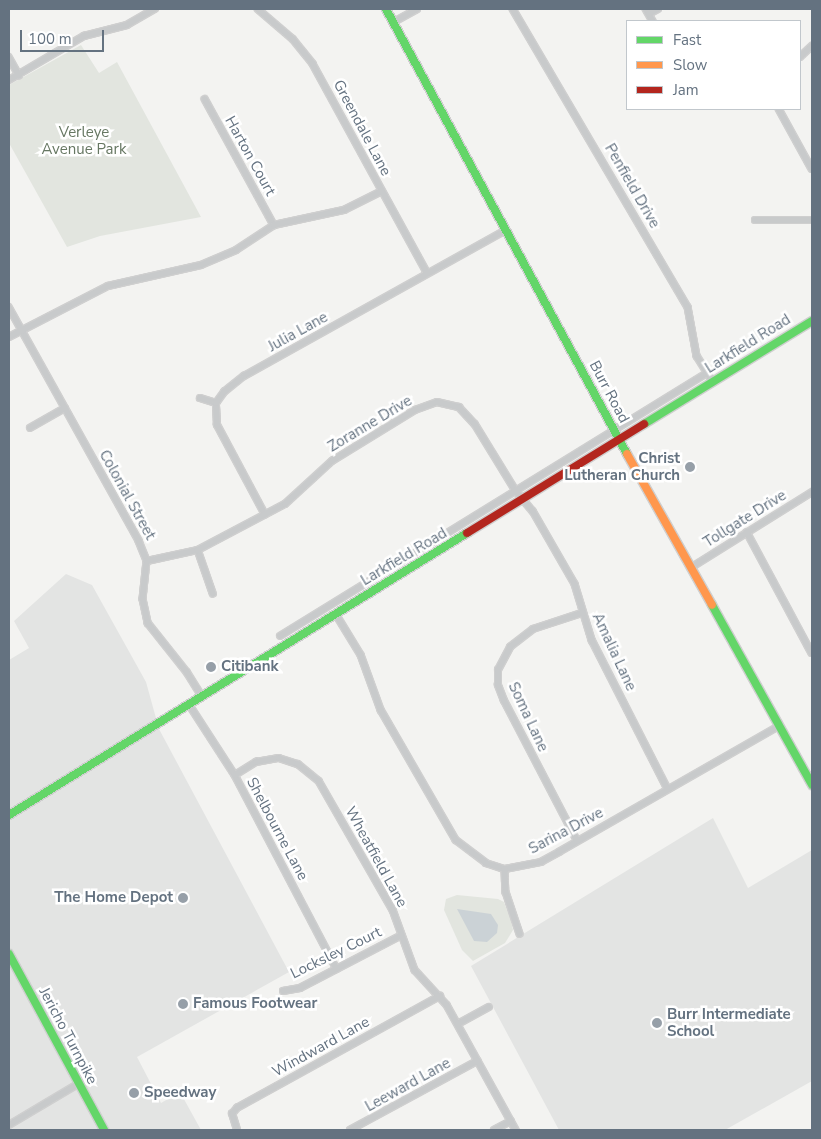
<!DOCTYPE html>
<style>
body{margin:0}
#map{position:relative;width:821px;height:1139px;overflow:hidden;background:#f3f3f1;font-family:"Nunito Sans",sans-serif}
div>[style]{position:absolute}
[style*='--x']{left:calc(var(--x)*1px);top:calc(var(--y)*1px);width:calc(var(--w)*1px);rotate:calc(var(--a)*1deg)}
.built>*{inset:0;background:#e3e4e3}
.green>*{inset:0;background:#e2e5df}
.water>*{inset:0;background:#cbd2d6}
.roads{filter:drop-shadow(1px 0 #cfcfcf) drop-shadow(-1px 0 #cfcfcf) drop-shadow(0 1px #cfcfcf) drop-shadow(0 -1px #cfcfcf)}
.street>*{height:5.5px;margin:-2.75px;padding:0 2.75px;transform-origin:2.75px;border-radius:2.75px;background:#c8cacb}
.fast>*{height:8px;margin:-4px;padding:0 4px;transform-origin:4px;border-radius:4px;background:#63d668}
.slow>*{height:8px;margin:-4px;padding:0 4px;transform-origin:4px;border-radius:4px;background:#ff974d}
.jam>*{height:8px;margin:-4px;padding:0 4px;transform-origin:4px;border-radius:4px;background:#b3261e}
.dots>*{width:14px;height:14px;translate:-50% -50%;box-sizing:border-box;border:2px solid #fff;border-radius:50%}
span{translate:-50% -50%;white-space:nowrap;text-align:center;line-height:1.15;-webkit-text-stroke:5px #fff;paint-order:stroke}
.street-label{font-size:15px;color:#647280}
.park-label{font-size:15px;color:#667762}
.poi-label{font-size:15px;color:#647280;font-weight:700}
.right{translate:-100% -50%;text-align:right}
.left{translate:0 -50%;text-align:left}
.frame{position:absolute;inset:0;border:10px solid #647280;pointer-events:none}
.legend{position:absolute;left:626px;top:20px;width:175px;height:90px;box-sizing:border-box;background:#fff;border:1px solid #c1c7cc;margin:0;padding:6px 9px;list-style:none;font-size:15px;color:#647280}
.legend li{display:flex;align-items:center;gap:10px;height:25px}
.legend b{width:25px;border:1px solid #c1c7cc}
.scale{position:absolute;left:20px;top:30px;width:84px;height:22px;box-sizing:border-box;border:2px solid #647280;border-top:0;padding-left:6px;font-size:15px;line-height:18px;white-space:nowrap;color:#647280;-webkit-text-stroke:4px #fff;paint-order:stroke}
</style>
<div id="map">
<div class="built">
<i style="clip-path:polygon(66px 574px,92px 585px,146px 682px,159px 729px,289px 972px,137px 1057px,161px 1103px,180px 1092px,201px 1130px,9px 1130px,9px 660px,29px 648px,14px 621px)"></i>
<i style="clip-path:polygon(713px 818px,748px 888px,812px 850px,812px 1081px,725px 1130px,559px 1130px,471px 966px)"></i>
</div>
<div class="green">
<i style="clip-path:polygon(81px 45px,99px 73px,117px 62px,201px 217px,100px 236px,67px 247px,9px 143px,9px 85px)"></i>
<i style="clip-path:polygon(457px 895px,498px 899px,504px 902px,511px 920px,513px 930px,505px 943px,473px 961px,462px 950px,444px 910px,446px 899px)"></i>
</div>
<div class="water">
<i style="clip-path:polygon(457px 909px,491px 914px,498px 925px,497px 933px,487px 942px,474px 941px)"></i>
</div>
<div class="roads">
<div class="street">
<i style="--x:258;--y:9;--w:46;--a:40.6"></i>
<i style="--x:293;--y:39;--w:32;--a:51"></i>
<i style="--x:313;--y:64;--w:237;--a:61.3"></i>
<i style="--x:513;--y:9;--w:346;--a:59.6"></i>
<i style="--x:688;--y:307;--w:50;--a:79.6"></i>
<i style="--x:697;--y:356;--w:31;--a:58"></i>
<i style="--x:646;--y:9;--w:14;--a:60"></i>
<i style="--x:649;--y:14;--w:10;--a:-29"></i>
<i style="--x:394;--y:22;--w:26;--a:-29"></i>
<i style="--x:9;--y:57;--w:21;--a:61"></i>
<i style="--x:800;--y:57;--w:16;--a:-43"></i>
<i style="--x:9;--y:80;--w:87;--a:-30.4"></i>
<i style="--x:84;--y:36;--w:44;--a:-14.3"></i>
<i style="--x:127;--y:25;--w:32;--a:-30"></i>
<i style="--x:205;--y:99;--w:144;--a:61.3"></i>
<i style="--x:779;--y:109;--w:68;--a:61.2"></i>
<i style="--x:755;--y:220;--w:57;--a:0"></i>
<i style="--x:9;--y:307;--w:268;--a:60.9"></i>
<i style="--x:139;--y:541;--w:22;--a:68"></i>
<i style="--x:147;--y:561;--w:38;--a:96"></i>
<i style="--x:143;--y:599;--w:25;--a:78"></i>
<i style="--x:148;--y:623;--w:63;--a:51.5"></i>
<i style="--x:187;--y:672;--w:28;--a:58"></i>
<i style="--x:9;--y:337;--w:111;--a:-27.3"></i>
<i style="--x:108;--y:286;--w:95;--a:-12.7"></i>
<i style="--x:201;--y:265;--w:38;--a:-23"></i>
<i style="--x:236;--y:250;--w:45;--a:-33.3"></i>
<i style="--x:274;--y:225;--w:72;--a:-12.1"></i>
<i style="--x:344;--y:210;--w:42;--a:-26.6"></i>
<i style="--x:200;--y:398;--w:17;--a:17"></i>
<i style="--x:30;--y:428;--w:40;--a:-29.7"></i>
<i style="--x:265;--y:515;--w:102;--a:-118.1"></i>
<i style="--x:217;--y:425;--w:22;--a:-93"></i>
<i style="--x:216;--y:403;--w:14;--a:-54"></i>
<i style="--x:224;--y:392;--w:26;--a:-39"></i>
<i style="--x:244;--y:376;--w:300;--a:-29.1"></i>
<i style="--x:747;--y:532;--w:137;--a:61.8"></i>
<i style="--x:198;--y:550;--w:46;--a:70.8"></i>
<i style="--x:147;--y:561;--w:52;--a:-12.2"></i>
<i style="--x:198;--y:550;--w:98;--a:-27.9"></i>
<i style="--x:285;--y:504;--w:64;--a:-42.5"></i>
<i style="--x:332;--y:461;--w:97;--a:-31.6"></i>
<i style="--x:415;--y:410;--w:23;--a:-20"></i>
<i style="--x:437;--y:402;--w:23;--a:13"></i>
<i style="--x:459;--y:407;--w:23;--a:47"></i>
<i style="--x:475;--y:424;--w:79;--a:58.5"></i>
<i style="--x:516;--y:491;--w:26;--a:50"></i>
<i style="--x:533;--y:511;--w:84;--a:60.1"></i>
<i style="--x:575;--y:584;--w:59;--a:73.1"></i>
<i style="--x:592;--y:640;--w:167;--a:63"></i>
<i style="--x:692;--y:567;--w:142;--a:-32"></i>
<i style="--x:336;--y:614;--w:48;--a:58.6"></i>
<i style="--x:361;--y:655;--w:59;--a:70"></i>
<i style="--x:381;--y:710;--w:150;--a:60"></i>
<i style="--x:456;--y:840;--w:38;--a:37"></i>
<i style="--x:486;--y:863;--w:20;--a:18"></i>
<i style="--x:505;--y:869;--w:37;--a:-11"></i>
<i style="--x:541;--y:862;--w:21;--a:-29"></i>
<i style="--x:559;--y:852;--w:254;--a:-29.8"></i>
<i style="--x:280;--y:636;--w:501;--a:-31.63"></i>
<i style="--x:189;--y:704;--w:85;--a:57.1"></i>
<i style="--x:235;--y:775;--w:219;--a:62.3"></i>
<i style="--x:235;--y:775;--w:25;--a:-32"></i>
<i style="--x:256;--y:762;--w:23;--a:-10"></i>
<i style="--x:279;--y:758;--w:20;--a:18"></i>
<i style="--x:298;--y:764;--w:27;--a:39"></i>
<i style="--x:319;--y:781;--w:149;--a:60.2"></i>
<i style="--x:393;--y:910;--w:64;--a:69.9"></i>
<i style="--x:415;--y:970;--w:47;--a:47.6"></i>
<i style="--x:447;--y:1005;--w:143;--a:61.1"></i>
<i style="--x:577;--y:841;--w:158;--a:-117.5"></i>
<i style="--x:504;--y:701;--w:17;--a:-111"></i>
<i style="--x:498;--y:685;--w:15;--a:-90"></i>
<i style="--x:498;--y:670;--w:26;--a:-62"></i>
<i style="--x:510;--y:647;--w:29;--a:-38"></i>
<i style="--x:533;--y:629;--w:52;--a:-18.1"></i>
<i style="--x:505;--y:869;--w:23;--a:88"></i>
<i style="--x:506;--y:892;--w:44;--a:71.6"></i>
<i style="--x:283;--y:991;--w:17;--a:-10"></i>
<i style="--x:300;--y:988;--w:113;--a:-27.5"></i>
<i style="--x:458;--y:1024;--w:35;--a:-29"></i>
<i style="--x:9;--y:1125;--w:80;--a:-30.7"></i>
<i style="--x:237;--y:1130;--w:17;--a:-107"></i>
<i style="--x:232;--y:1114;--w:8;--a:-50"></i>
<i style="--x:237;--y:1108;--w:232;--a:-28.9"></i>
<i style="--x:350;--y:1130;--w:145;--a:-28.5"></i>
<i style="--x:494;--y:1130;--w:19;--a:-28"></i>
</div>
<div class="fast">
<i style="--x:386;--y:9;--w:506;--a:61.56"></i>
<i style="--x:644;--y:424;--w:197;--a:-31.5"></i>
<i style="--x:712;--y:605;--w:206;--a:60.9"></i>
<i style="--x:9;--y:815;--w:538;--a:-31.62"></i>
<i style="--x:9;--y:954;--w:200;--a:61.6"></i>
</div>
<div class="slow">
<i style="--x:627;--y:454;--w:173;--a:60.6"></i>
</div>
<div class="jam">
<i style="--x:467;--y:533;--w:208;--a:-31.6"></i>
</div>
</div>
<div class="dots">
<i style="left:690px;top:467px;background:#969fa8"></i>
<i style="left:211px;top:667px;background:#969fa8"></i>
<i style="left:183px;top:898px;background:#969fa8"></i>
<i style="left:183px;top:1004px;background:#969fa8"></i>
<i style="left:657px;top:1023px;background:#969fa8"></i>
<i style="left:134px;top:1093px;background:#969fa8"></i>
</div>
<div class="street-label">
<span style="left:362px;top:128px;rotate:62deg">Greendale Lane</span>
<span style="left:250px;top:156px;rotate:61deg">Harton Court</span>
<span style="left:632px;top:186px;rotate:60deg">Penfield Drive</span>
<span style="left:298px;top:332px;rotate:-29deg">Julia Lane</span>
<span style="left:748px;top:344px;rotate:-32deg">Larkfield Road</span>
<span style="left:609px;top:392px;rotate:62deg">Burr Road</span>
<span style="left:370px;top:424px;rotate:-31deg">Zoranne Drive</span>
<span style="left:127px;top:495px;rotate:61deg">Colonial Street</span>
<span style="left:745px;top:519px;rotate:-32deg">Tollgate Drive</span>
<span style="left:404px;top:557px;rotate:-31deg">Larkfield Road</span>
<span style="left:614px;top:652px;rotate:65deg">Amalia Lane</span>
<span style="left:528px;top:717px;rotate:65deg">Soma Lane</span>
<span style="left:277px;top:829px;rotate:62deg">Shelbourne Lane</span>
<span style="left:566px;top:831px;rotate:-28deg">Sarina Drive</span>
<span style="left:376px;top:857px;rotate:61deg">Wheatfield Lane</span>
<span style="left:336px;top:953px;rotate:-26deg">Locksley Court</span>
<span style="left:68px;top:1036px;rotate:62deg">Jericho Turnpike</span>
<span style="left:321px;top:1047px;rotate:-29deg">Windward Lane</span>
<span style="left:408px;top:1085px;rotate:-29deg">Leeward Lane</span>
</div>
<div class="park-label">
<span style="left:84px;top:141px">Verleye<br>Avenue Park</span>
</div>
<div class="poi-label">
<span class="right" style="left:680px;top:467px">Christ<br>Lutheran Church</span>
<span class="left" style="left:221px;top:667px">Citibank</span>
<span class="right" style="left:173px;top:898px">The Home Depot</span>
<span class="left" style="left:193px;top:1004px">Famous Footwear</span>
<span class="left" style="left:667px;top:1023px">Burr Intermediate<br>School</span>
<span class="left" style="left:144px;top:1093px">Speedway</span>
</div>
<div class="frame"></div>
<ul class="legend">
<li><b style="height:6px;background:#63d668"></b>Fast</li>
<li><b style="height:6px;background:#ff974d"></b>Slow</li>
<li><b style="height:6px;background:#b3261e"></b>Jam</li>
</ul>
<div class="scale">100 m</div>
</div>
